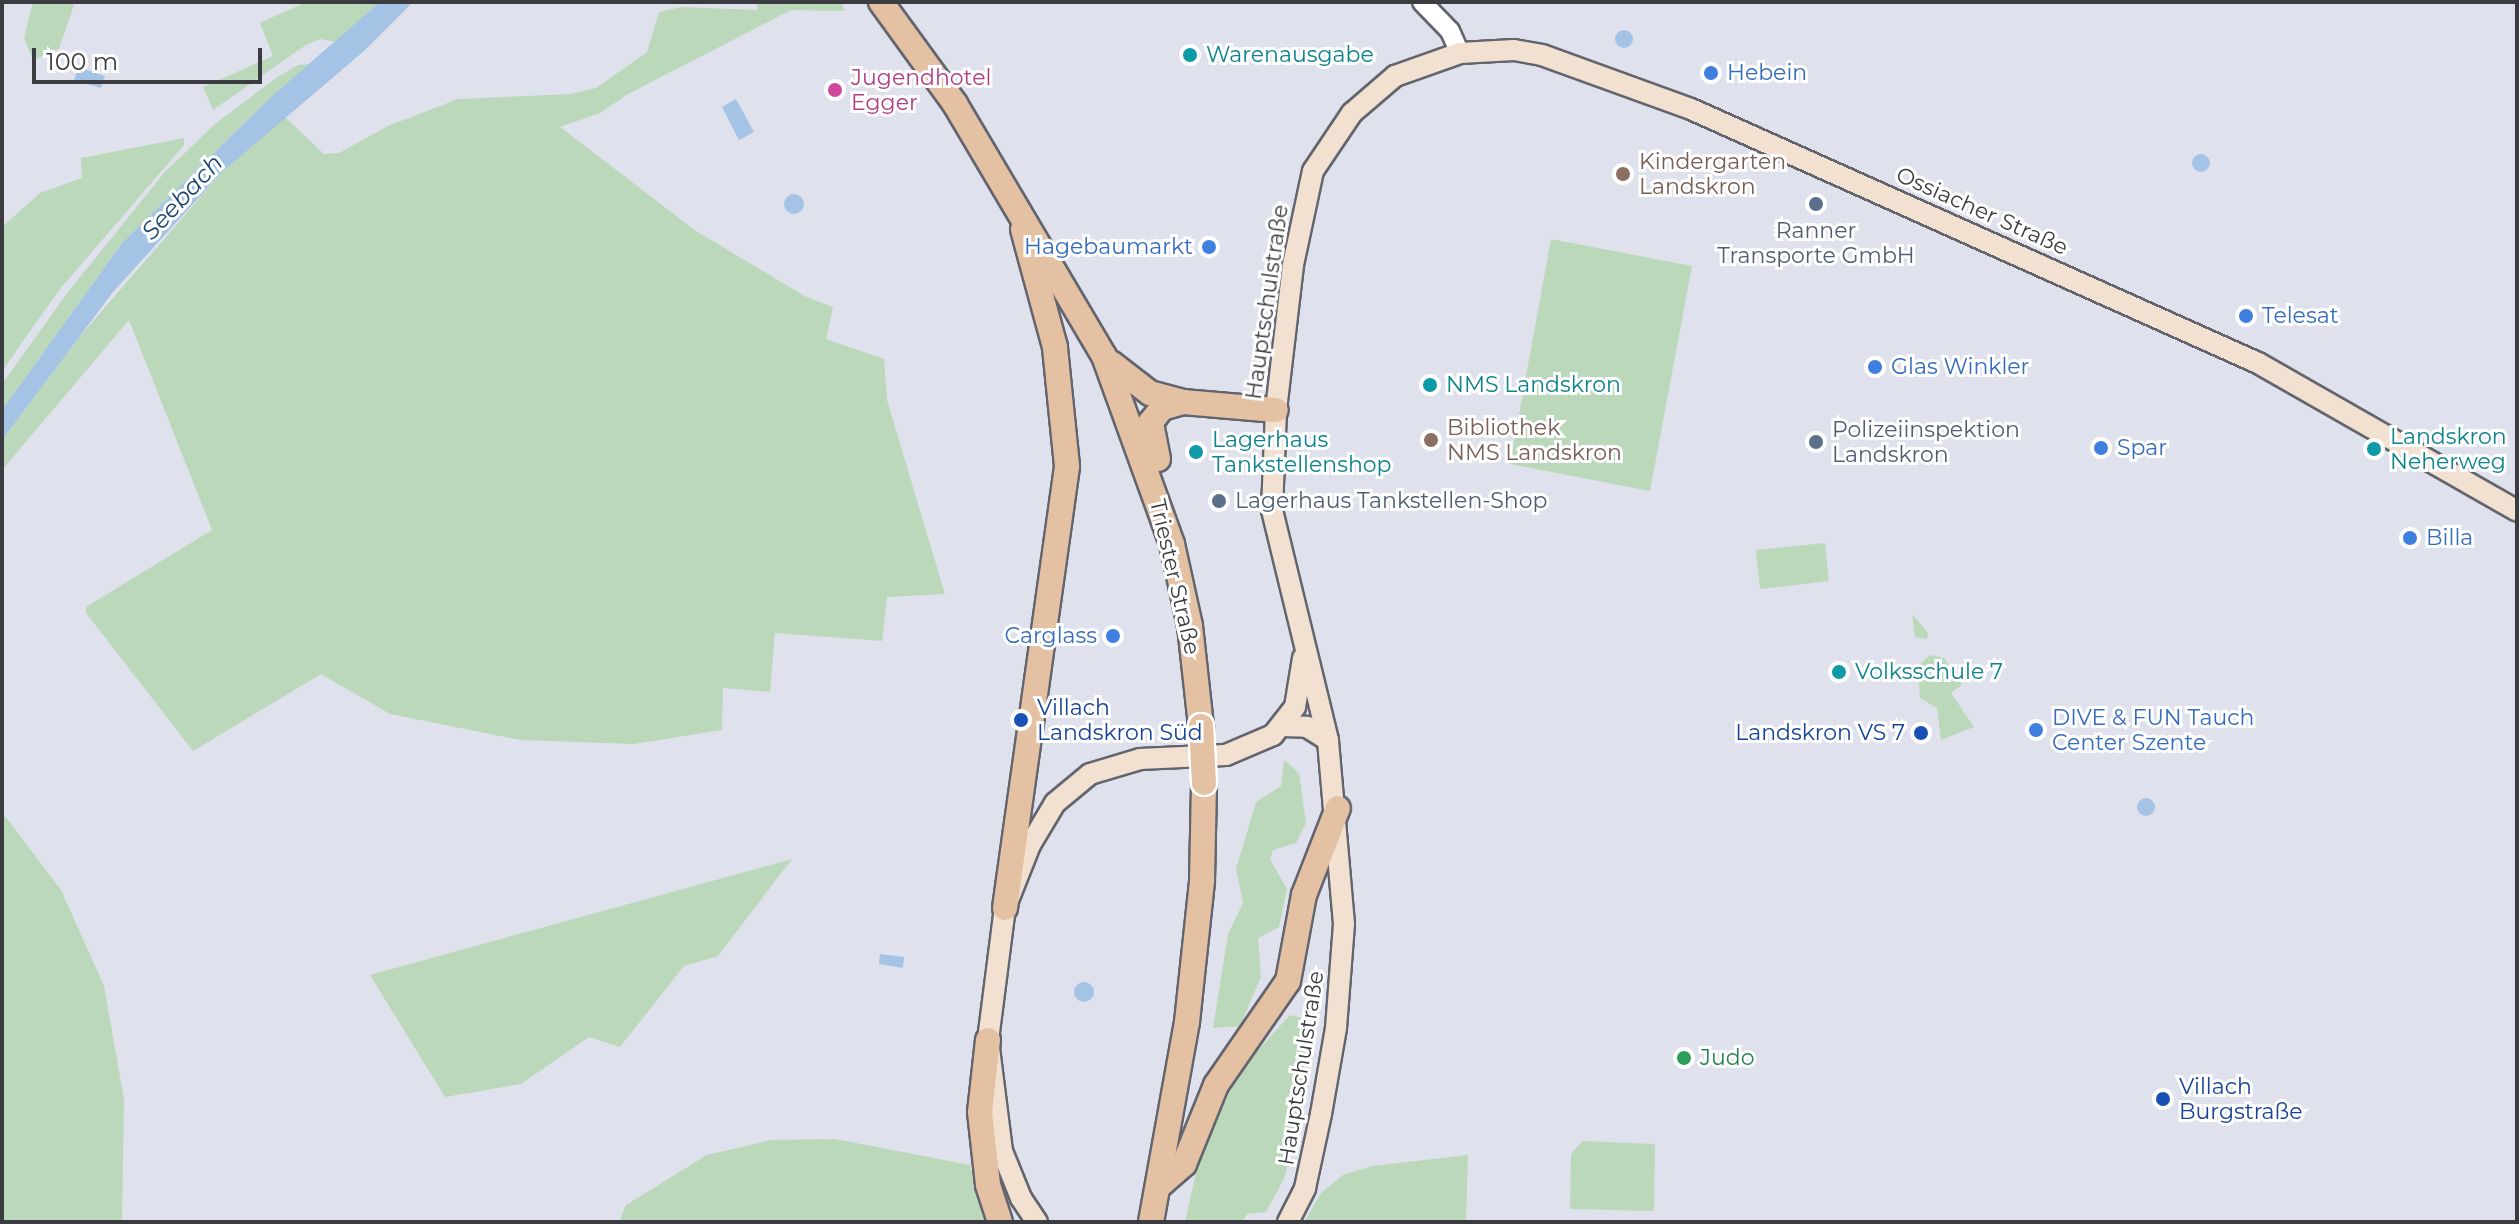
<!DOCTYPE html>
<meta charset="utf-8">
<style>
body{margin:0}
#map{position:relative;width:2519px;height:1224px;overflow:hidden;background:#dfe1ed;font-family:Montserrat,sans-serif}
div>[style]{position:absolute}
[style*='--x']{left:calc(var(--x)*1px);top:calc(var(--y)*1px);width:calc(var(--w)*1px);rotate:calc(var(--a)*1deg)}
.green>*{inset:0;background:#bbd9ba}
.water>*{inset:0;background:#a5c3e5}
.round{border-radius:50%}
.roads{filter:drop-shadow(2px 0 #62646e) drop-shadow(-2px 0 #62646e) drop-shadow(0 2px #62646e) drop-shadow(0 -2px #62646e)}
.tertiary>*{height:18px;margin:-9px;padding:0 9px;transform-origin:9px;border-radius:9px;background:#fff}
.secondary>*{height:20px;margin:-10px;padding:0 10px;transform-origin:10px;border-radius:10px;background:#f2e0d1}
.primary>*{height:24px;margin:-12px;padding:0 12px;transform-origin:12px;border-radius:12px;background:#e5c1a3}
.bridges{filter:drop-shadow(2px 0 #fff) drop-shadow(-2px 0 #fff) drop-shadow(0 2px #fff) drop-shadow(0 -2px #fff)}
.primary-bridge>*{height:24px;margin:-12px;padding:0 12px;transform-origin:12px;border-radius:12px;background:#e5c1a3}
.dots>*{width:22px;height:22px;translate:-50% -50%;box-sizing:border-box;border:4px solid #fff;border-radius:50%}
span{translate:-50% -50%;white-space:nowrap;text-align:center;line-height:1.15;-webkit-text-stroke:6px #fff;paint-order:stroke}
.culture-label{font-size:22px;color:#0d838f}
.left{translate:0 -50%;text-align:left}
.shop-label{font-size:22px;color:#366cbe}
.right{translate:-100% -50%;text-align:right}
.hotel-label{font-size:22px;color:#b23c85}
.education-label{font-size:22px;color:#785e54}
.street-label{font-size:22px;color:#3b3c41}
.service-label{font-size:22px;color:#4e5e75}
.transit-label{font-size:22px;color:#164399}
.leisure-label{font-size:22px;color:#27864d}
.water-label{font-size:24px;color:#1a4571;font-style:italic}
.frame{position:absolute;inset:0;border:4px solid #3b3c41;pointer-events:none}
.scale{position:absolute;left:32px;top:48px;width:230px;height:36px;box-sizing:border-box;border:4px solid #3b3c41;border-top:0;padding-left:10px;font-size:24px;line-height:28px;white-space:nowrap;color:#3b3c41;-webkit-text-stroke:6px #fff;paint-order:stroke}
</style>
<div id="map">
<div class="green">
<i style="clip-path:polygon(33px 2px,75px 2px,59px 49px,33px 60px,24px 38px)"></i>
<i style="clip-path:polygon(306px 2px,380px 2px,336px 42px,320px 39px,306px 45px,213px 110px,203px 87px,273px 56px,260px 23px)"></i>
<i style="clip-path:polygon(757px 2px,841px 2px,845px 11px,791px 10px,628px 94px,600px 113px,560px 127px,696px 231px,806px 297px,833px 307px,826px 339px,884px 359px,887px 400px,945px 594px,887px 597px,882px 641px,775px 633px,770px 692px,723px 688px,722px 730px,634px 744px,520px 740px,390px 714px,321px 674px,193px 751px,86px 613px,86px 607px,212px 530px,129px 320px,2px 470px,2px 440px,76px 341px,222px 172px,284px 116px,324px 154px,339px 153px,388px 126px,458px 99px,571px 94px,596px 88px,647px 52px,659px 12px,681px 7px,757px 10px)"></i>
<i style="clip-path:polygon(316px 63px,271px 97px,123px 242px,2px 410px,2px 384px,68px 292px,164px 173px,215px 124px,276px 78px,298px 65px)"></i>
<i style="clip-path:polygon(184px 138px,184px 145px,60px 289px,2px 371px,2px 227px,40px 193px,82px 178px,81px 158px)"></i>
<i style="clip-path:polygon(1551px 239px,1692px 266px,1650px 491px,1510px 464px)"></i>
<i style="clip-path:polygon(1825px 543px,1829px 581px,1760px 589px,1756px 550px)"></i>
<i style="clip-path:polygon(1912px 614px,1928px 633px,1927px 639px,1915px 637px)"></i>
<i style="clip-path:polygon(1930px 655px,1944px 658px,1962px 685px,1951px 693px,1974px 727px,1941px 740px,1937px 708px,1920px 698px,1918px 666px)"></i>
<i style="clip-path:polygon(1284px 760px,1299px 773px,1306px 823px,1296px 843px,1273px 850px,1270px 859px,1287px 889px,1279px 927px,1258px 938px,1261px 977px,1240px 1026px,1213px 1028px,1228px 934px,1243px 903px,1236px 869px,1256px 802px,1281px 786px)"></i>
<i style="clip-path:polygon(2px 812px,61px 890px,104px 986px,124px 1099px,122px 1222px,2px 1222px)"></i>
<i style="clip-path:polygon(792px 859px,718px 956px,684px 966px,620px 1047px,589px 1037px,521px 1084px,445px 1097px,370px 975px)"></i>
<i style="clip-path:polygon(1290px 1015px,1308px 1019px,1300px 1118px,1284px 1179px,1266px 1212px,1247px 1214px,1242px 1222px,1185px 1222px,1198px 1164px,1239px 1071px)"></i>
<i style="clip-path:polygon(835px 1139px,970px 1165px,984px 1222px,619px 1222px,626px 1205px,707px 1155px,771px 1140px)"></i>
<i style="clip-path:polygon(1583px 1141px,1655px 1144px,1654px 1211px,1570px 1209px,1571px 1154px)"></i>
<i style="clip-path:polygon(1468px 1155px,1466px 1222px,1304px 1222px,1321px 1193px,1343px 1175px,1372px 1166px)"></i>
</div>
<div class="water">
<i style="clip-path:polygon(380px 2px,413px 2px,364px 51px,222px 172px,113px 292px,2px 440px,2px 410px,123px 242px,271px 97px)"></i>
<i class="round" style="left:1615px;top:30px;width:18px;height:18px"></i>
<i style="clip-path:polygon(78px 67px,105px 76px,101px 88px,74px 80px)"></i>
<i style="clip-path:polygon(736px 99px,754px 132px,739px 140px,722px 107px)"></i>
<i class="round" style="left:2192px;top:154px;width:18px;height:18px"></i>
<i class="round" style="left:784px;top:194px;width:20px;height:20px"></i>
<i class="round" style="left:2137px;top:798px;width:18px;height:18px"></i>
<i style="clip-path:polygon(880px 954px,904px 957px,903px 968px,879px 964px)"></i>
<i class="round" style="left:1074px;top:982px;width:20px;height:20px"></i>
</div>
<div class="roads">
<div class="tertiary">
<i style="--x:1422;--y:2;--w:40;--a:46"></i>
<i style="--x:1450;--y:31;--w:24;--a:66"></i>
</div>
<div class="secondary">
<i style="--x:1283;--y:726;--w:24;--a:2"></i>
<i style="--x:1307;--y:727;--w:25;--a:32"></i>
<i style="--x:1037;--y:1222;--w:29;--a:-124"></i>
<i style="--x:1021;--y:1198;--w:51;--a:-112"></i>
<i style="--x:1002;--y:1151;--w:112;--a:-97.2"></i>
<i style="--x:988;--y:1040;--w:133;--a:-82.7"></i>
<i style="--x:1005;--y:908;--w:68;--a:-68.4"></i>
<i style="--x:1030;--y:845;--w:49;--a:-59.2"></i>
<i style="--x:1055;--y:803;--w:45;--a:-39.6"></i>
<i style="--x:1090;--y:774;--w:52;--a:-16.7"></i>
<i style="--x:1140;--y:759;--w:86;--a:-2.7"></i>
<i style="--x:1226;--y:755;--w:51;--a:-23.1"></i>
<i style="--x:1273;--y:735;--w:36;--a:-52"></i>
<i style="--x:1295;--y:707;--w:50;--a:-80.7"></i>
<i style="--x:1288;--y:1222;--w:38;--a:-63"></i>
<i style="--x:1305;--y:1188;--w:76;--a:-77.8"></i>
<i style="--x:1321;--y:1114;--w:87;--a:-80.1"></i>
<i style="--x:1336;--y:1028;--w:104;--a:-85.6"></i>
<i style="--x:1344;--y:924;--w:185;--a:-95"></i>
<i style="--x:1328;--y:740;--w:237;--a:-103.7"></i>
<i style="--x:1272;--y:510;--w:100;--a:-87.7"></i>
<i style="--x:1276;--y:410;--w:146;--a:-83.3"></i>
<i style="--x:1293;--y:265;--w:96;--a:-78"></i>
<i style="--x:1313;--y:171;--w:70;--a:-56.1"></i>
<i style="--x:1352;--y:113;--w:57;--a:-40.7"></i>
<i style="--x:1395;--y:76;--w:69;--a:-19.5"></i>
<i style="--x:1460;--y:53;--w:54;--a:-3.2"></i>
<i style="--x:1514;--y:50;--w:28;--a:10"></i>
<i style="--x:1542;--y:55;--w:158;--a:19.9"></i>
<i style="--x:1691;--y:109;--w:621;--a:24.13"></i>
<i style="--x:2258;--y:363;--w:298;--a:29.7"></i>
</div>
<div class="primary">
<i style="--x:881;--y:2;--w:126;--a:54"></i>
<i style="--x:955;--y:104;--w:293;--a:59.4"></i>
<i style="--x:1104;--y:356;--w:200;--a:70.1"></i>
<i style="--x:1172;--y:544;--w:84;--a:77.6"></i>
<i style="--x:1190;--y:626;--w:101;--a:83.7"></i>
<i style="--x:1111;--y:363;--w:49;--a:37.6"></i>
<i style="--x:1150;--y:393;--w:34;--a:15"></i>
<i style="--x:1183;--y:402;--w:93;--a:4.9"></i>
<i style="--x:1158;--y:459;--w:38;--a:-101"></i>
<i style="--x:1151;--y:422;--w:18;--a:-52"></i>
<i style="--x:1162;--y:408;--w:22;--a:-16"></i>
<i style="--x:1005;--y:908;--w:446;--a:-82"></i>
<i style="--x:1067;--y:466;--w:120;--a:-95.8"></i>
<i style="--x:1055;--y:347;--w:122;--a:-105.2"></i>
<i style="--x:988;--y:1040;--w:72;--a:96.3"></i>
<i style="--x:980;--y:1112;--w:73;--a:83.7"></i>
<i style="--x:988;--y:1185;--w:39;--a:72"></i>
<i style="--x:1160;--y:1185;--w:32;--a:-41"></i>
<i style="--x:1184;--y:1164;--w:85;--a:-67.9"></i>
<i style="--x:1216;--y:1085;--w:126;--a:-55.3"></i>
<i style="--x:1288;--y:981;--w:87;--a:-79.5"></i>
<i style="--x:1304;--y:895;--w:93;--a:-68.7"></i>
<i style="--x:1151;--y:1222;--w:203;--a:-79.8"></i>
<i style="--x:1187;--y:1022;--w:142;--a:-83.9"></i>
<i style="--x:1202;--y:881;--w:98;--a:-88.8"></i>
</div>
</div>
<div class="bridges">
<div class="primary-bridge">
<i style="--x:1201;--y:726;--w:57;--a:87"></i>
</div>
</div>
<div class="dots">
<i style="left:1190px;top:55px;background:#0f9aa8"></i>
<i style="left:1711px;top:73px;background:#3f7fe0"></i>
<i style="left:835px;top:90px;background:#d1479c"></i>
<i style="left:1623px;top:174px;background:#8d6e63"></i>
<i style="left:1816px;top:204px;background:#5c6f8a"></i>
<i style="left:1209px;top:247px;background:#3f7fe0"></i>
<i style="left:2246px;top:316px;background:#3f7fe0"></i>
<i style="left:1875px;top:367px;background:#3f7fe0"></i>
<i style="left:1430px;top:385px;background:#0f9aa8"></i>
<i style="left:1431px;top:440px;background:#8d6e63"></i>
<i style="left:1816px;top:442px;background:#5c6f8a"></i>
<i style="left:2101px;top:448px;background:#3f7fe0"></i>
<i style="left:2374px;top:449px;background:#0f9aa8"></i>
<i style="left:1196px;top:452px;background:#0f9aa8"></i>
<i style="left:1219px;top:501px;background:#5c6f8a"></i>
<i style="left:2410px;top:538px;background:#3f7fe0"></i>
<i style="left:1113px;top:636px;background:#3f7fe0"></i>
<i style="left:1839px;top:672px;background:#0f9aa8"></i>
<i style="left:1021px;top:720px;background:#1a4fb4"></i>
<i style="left:2036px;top:730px;background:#3f7fe0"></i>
<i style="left:1921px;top:733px;background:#1a4fb4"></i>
<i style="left:1684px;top:1058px;background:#2e9e5b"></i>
<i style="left:2163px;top:1099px;background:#1a4fb4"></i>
</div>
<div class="culture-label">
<span class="left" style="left:1206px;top:55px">Warenausgabe</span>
<span class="left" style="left:1446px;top:385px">NMS Landskron</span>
<span class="left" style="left:2390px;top:449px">Landskron<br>Neherweg</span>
<span class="left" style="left:1212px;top:452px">Lagerhaus<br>Tankstellenshop</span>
<span class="left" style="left:1855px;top:672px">Volksschule 7</span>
</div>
<div class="shop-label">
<span class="left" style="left:1727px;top:73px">Hebein</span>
<span class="right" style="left:1193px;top:247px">Hagebaumarkt</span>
<span class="left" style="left:2262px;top:316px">Telesat</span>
<span class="left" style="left:1891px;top:367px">Glas Winkler</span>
<span class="left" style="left:2117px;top:448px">Spar</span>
<span class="left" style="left:2426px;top:538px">Billa</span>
<span class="right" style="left:1097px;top:636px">Carglass</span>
<span class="left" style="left:2052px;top:730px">DIVE &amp; FUN Tauch<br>Center Szente</span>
</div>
<div class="hotel-label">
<span class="left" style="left:851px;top:90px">Jugendhotel<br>Egger</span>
</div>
<div class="education-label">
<span class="left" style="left:1639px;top:174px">Kindergarten<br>Landskron</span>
<span class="left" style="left:1447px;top:440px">Bibliothek<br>NMS Landskron</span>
</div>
<div class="street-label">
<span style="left:1982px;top:211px;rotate:24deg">Ossiacher Straße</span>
<span style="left:1267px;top:302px;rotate:-82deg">Hauptschulstraße</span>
<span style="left:1175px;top:577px;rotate:77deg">Triester Straße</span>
<span style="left:1301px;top:1068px;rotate:-81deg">Hauptschulstraße</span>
</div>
<div class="service-label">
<span style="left:1816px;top:243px">Ranner<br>Transporte GmbH</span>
<span class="left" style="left:1832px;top:442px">Polizeiinspektion<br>Landskron</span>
<span class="left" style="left:1235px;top:501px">Lagerhaus Tankstellen-Shop</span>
</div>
<div class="transit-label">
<span class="left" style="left:1037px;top:720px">Villach<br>Landskron Süd</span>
<span class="right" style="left:1905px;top:733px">Landskron VS 7</span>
<span class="left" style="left:2179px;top:1099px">Villach<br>Burgstraße</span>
</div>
<div class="leisure-label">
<span class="left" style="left:1700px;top:1058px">Judo</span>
</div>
<div class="water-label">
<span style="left:182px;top:197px;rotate:-47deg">Seebach</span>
</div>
<div class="frame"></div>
<div class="scale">100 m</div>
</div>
